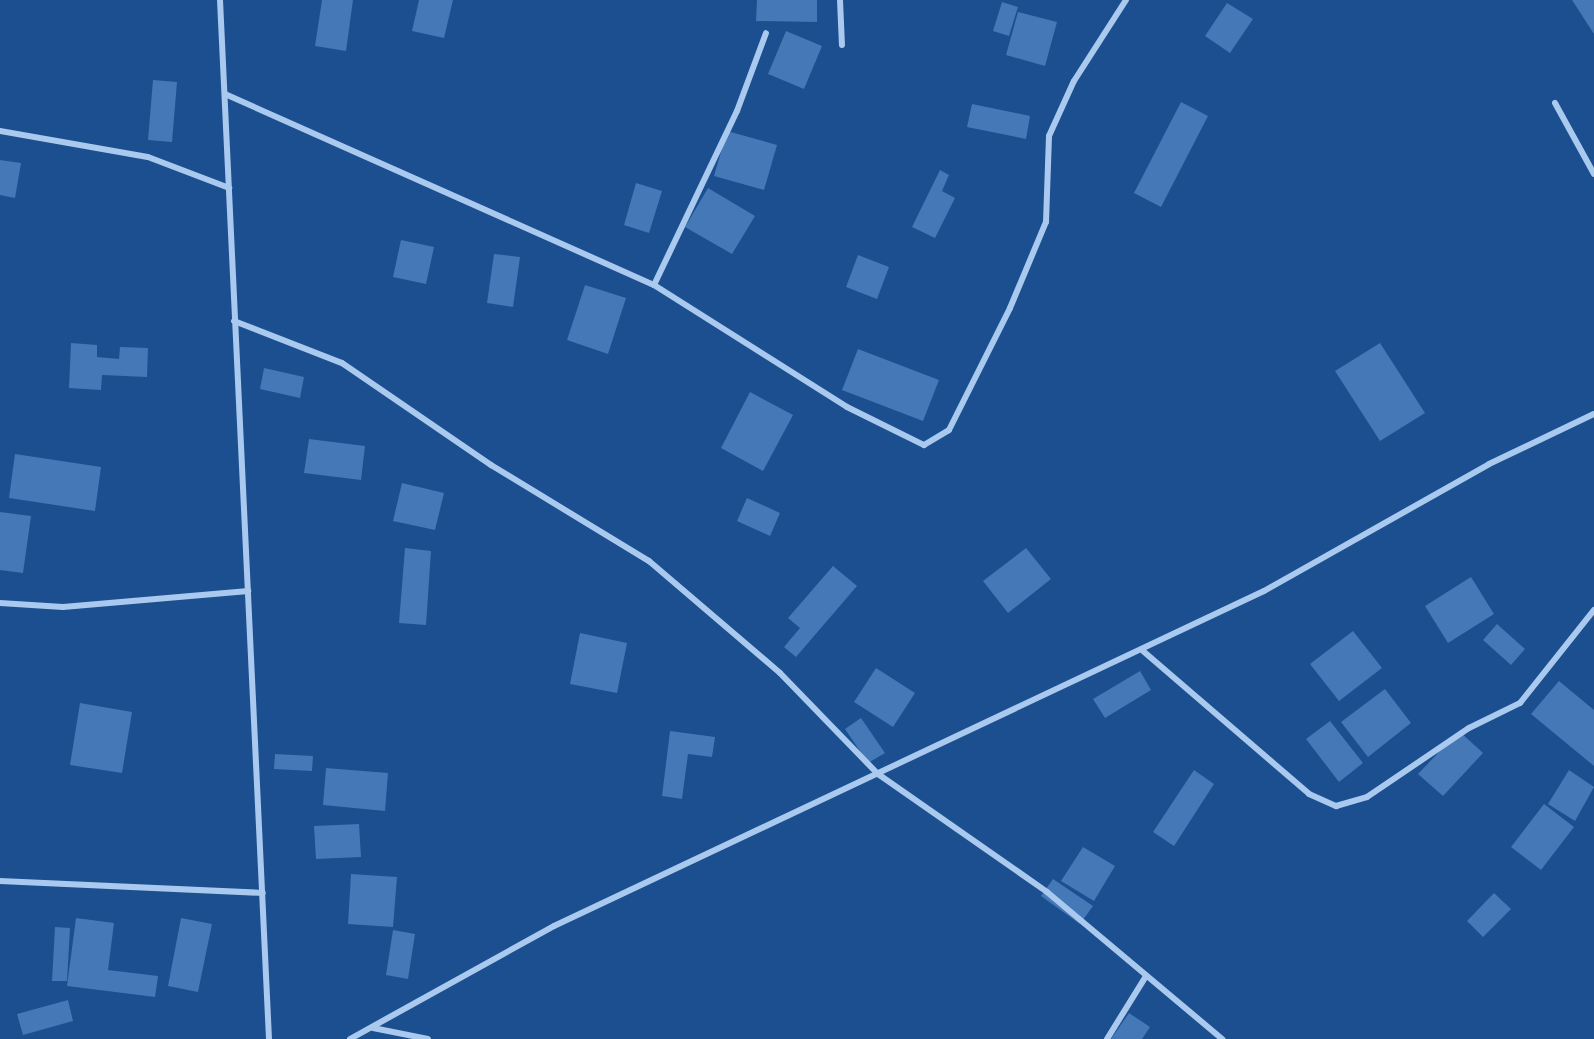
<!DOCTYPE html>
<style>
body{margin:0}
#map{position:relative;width:1594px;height:1039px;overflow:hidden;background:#1b4f8f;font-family:"PT Sans",sans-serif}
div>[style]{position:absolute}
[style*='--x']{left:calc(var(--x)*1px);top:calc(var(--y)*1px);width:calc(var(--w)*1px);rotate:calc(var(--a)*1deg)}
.building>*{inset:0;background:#4478b7}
.street>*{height:6px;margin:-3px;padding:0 3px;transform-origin:3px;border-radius:3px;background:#a9c9ee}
span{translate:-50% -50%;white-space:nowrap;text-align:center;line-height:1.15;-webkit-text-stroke:6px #1b4f8f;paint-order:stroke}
</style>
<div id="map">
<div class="building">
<i style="clip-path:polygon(322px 0,353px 0,346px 51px,315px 46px)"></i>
<i style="clip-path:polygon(419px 0,453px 0,444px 38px,412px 31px)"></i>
<i style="clip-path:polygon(757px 0,817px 0,817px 22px,756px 21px)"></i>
<i style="clip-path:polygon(1572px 0,1594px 0,1594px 34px)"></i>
<i style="clip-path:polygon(1002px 2px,1018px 7px,1009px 36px,993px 31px)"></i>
<i style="clip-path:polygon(1227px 3px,1253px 19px,1230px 53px,1205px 36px)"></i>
<i style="clip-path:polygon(1018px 12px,1057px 22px,1045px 66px,1006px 55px)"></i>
<i style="clip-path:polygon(786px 31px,822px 46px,804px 89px,768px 74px)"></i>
<i style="clip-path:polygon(153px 80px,177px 82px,172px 142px,148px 140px)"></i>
<i style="clip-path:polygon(1181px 102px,1208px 116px,1161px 207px,1134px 193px)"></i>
<i style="clip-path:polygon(972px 104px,1030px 116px,1026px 139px,967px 127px)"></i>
<i style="clip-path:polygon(727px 131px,777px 145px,764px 190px,714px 176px)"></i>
<i style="clip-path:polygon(0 160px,21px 163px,15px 198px,0 195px)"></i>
<i style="clip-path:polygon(940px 170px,949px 175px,942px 191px,955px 198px,935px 238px,912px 227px)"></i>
<i style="clip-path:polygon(636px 183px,662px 191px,649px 233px,624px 225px)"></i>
<i style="clip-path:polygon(708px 188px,755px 216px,732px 254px,685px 227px)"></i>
<i style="clip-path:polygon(401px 240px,434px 247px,426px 284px,393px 277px)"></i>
<i style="clip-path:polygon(494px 254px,520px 257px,513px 307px,487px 303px)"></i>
<i style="clip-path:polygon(858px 255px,889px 267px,877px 299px,846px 287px)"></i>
<i style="clip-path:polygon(585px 285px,626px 298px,608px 354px,567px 340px)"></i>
<i style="clip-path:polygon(71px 343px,97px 345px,97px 357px,119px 359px,120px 347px,148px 348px,147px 377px,102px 375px,101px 390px,69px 388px)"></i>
<i style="clip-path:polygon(1380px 343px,1425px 413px,1380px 441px,1335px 371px)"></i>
<i style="clip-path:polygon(858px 349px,939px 380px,923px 421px,842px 390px)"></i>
<i style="clip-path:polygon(264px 368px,304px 377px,300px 398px,260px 389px)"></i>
<i style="clip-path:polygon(750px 392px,793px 415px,763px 471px,721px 448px)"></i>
<i style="clip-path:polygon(309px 439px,365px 446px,361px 480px,304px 473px)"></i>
<i style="clip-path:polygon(15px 454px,101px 467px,95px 511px,9px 498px)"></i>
<i style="clip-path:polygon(402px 483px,444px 493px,435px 530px,393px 521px)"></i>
<i style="clip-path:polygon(747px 498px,780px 513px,770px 536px,737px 521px)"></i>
<i style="clip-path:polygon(0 512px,31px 516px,23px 573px,0 570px)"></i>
<i style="clip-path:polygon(405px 548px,431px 551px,426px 625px,399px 623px)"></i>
<i style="clip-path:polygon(1026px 548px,1051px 579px,1008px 613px,983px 581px)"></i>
<i style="clip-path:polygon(833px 566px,857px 586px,796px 657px,784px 647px,800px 628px,788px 618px)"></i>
<i style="clip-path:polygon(1471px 577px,1494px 614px,1448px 643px,1425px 606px)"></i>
<i style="clip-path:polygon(1497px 624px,1525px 649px,1511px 665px,1483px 640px)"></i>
<i style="clip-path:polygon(1353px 631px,1382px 668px,1339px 701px,1310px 664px)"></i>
<i style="clip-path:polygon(580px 633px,627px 643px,617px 693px,570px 684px)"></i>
<i style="clip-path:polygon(876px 668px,915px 693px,893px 727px,854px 702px)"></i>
<i style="clip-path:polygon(1140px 671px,1151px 690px,1105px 718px,1093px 699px)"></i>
<i style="clip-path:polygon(1559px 681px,1594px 710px,1594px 766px,1531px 714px)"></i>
<i style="clip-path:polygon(1385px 689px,1411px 723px,1368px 757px,1341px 722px)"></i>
<i style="clip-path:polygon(80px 703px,132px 712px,122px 773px,70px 765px)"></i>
<i style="clip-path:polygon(861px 718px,885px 753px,868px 763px,845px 729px)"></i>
<i style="clip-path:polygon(1330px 721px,1363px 763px,1339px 782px,1306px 739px)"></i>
<i style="clip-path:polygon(670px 731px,715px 737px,712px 757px,688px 754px,682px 799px,662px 796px)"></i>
<i style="clip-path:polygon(1459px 731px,1483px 753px,1443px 796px,1418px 774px)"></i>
<i style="clip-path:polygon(275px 754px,313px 756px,312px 771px,274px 769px)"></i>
<i style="clip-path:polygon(326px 768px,388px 773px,385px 811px,323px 805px)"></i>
<i style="clip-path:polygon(1194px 770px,1214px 784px,1174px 846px,1153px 832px)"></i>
<i style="clip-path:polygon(1569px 770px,1594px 787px,1575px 821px,1548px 804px)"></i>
<i style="clip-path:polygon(1544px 804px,1574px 827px,1541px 870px,1511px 847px)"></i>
<i style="clip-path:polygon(359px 824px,361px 857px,316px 859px,314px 826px)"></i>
<i style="clip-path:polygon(1083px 847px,1115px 866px,1094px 901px,1061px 881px)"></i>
<i style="clip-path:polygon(351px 874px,397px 877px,393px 927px,348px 924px)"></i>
<i style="clip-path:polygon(1053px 879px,1093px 906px,1080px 924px,1041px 896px)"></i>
<i style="clip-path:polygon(1494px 893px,1511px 909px,1483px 937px,1467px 921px)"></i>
<i style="clip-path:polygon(76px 918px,114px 923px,108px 970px,158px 976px,155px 997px,67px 986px)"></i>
<i style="clip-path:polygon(181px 918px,212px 924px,198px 992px,168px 986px)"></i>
<i style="clip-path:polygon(55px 927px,70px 928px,67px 981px,52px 981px)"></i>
<i style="clip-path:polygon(393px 930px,415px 934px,408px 979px,386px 975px)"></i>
<i style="clip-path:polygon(68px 1000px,73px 1021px,23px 1035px,17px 1014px)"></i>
<i style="clip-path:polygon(1129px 1013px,1150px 1027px,1142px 1039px,1111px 1039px)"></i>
</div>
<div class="street">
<i style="--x:220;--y:0;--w:1040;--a:87.3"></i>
<i style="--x:840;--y:0;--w:45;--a:87.5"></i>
<i style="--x:225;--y:94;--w:470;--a:24"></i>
<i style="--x:654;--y:285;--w:228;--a:32.3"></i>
<i style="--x:847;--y:407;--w:86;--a:26.3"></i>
<i style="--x:924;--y:445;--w:29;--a:-31"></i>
<i style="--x:949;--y:430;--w:136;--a:-63.4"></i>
<i style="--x:1010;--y:308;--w:93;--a:-67.3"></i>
<i style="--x:1046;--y:222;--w:86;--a:-88"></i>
<i style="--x:1049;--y:136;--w:60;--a:-65.6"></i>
<i style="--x:1074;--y:81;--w:96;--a:-57.3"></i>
<i style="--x:1555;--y:103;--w:81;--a:61.2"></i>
<i style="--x:0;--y:131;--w:150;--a:10"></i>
<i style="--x:148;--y:157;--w:87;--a:20.9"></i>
<i style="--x:654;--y:285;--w:193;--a:-64.5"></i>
<i style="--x:737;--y:111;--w:83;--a:-69.6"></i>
<i style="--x:234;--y:321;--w:116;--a:21.3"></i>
<i style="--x:342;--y:363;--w:181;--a:34.4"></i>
<i style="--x:491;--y:465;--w:185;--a:31.3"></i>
<i style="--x:649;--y:561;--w:172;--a:40.5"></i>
<i style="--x:780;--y:673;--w:141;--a:45.9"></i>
<i style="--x:878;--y:774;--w:206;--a:34.9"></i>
<i style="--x:1047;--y:892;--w:229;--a:40"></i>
<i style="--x:0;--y:603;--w:63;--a:3.6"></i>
<i style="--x:63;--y:607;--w:186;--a:-4.9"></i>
<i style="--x:1143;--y:651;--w:219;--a:40.7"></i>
<i style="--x:1309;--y:794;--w:30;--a:24"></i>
<i style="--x:1336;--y:806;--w:32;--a:-16"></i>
<i style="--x:1367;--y:797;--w:123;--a:-34.1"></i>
<i style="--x:1469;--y:728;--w:57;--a:-26.1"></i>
<i style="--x:1520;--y:703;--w:119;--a:-51.5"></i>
<i style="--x:0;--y:881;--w:263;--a:2.6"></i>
<i style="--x:373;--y:1028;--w:56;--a:11.3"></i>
<i style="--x:350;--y:1039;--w:233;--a:-29"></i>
<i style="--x:554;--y:926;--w:785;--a:-25.26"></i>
<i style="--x:1264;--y:591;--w:258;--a:-29.4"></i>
<i style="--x:1489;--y:464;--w:116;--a:-25.5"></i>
<i style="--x:1107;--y:1039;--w:74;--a:-58.2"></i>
</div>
</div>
